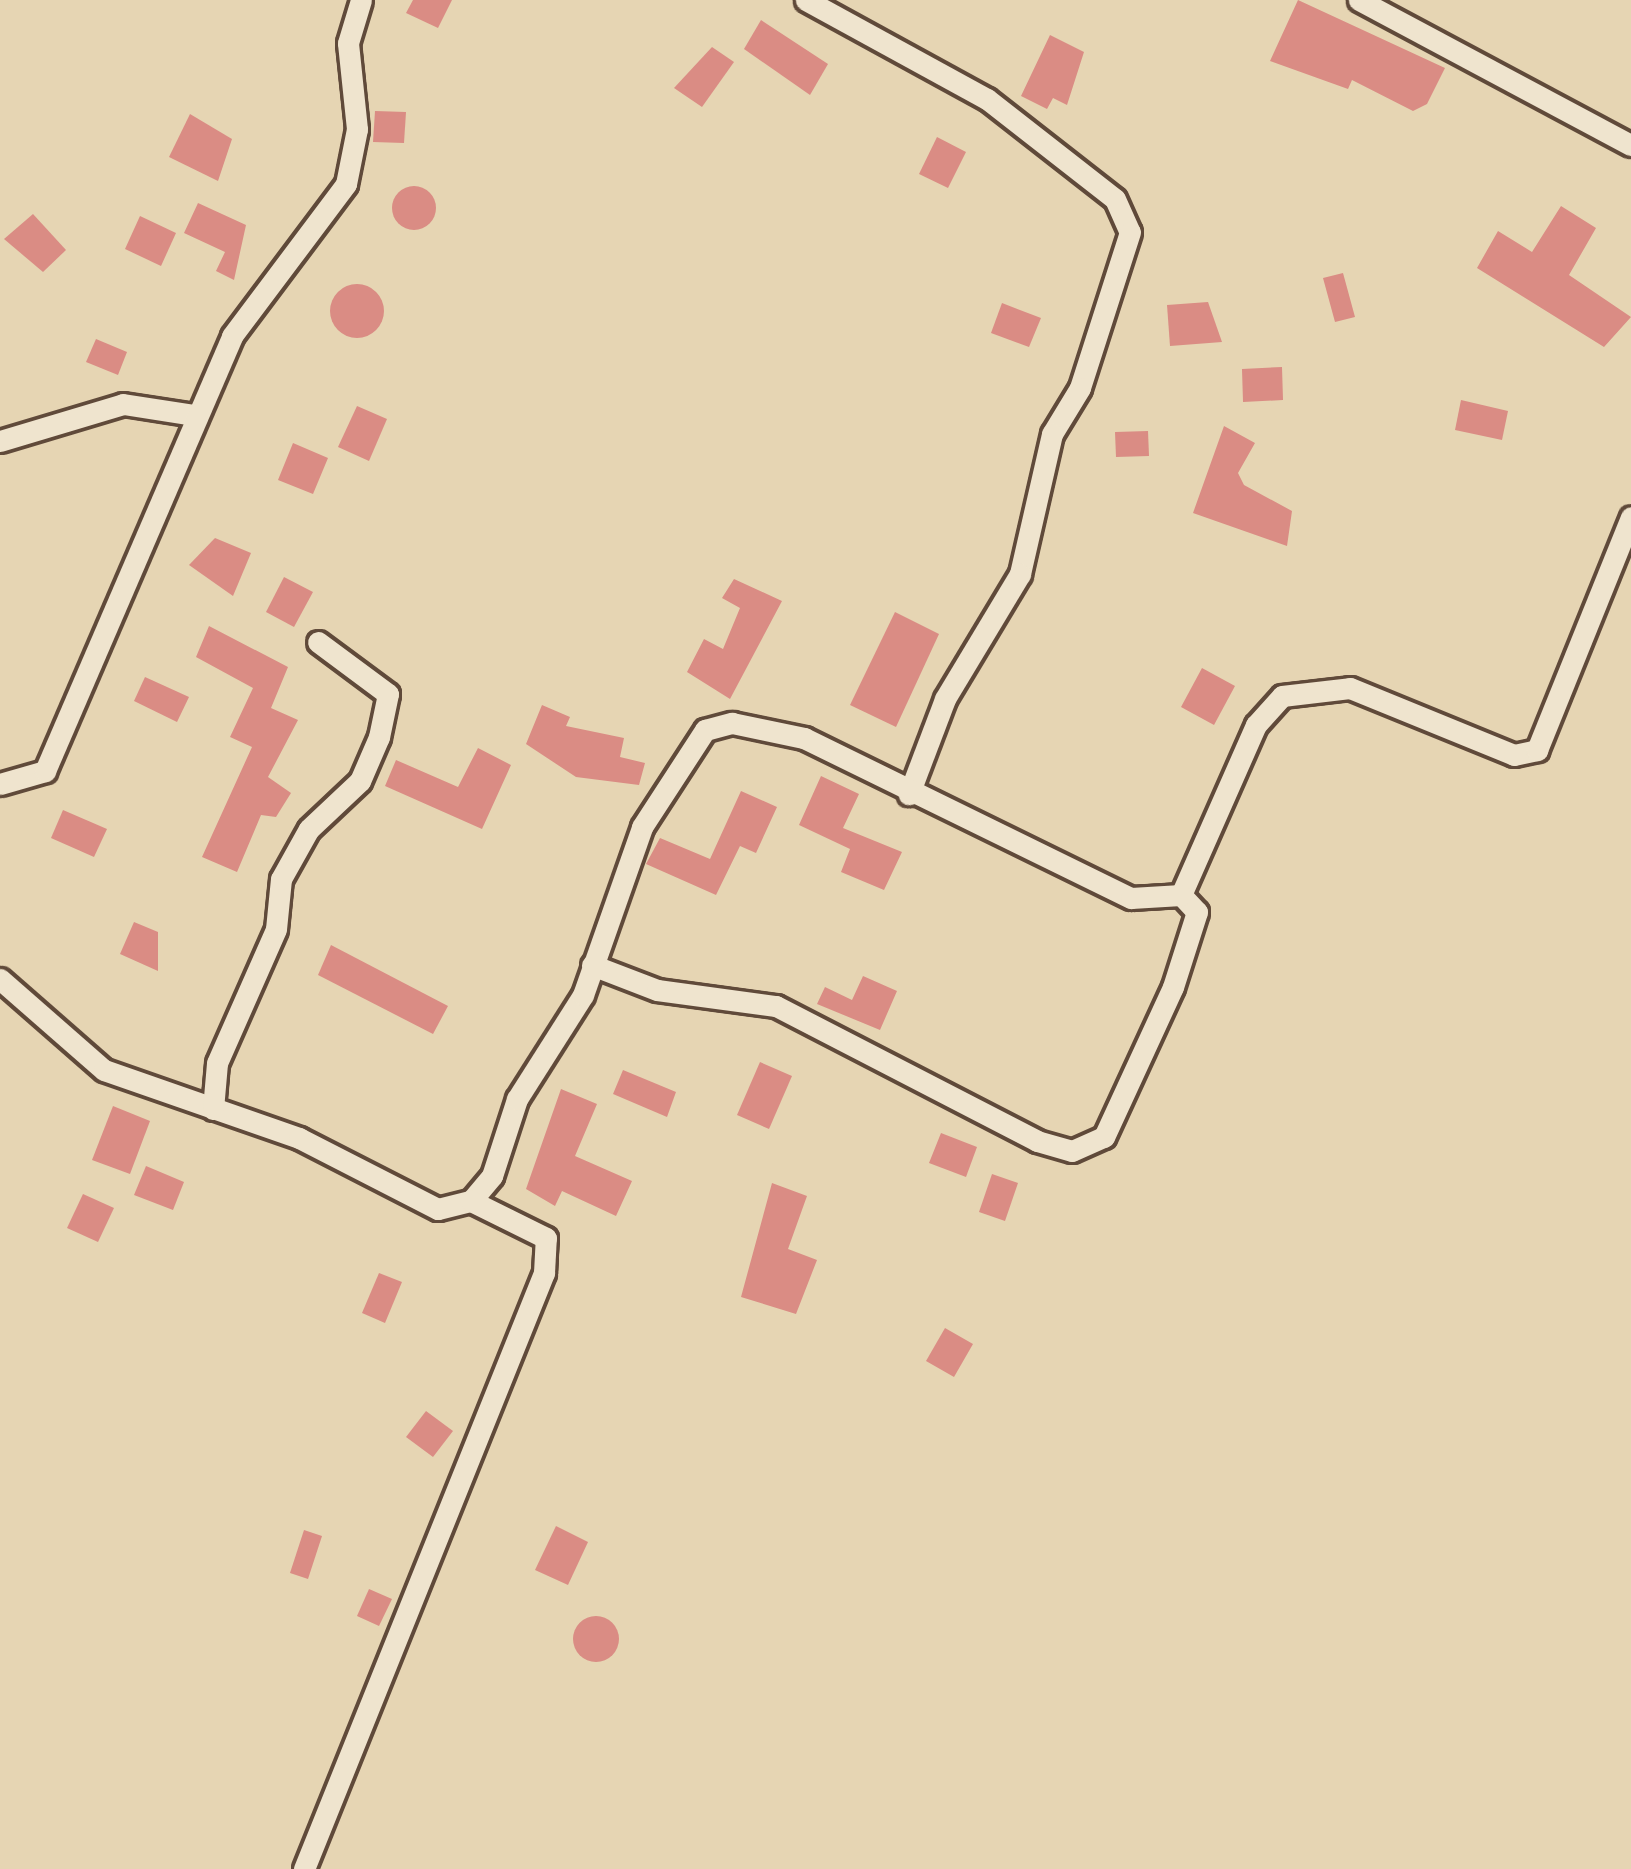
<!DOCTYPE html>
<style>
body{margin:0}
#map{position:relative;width:1631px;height:1869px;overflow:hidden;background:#e6d5b3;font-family:"Sorts Mill Goudy",serif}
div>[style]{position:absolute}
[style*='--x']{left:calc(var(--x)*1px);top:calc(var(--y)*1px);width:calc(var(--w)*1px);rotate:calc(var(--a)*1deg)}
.building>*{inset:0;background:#da8c84}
.round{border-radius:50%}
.roads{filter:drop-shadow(3px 0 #604a3a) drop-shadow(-3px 0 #604a3a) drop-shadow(0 3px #604a3a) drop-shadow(0 -3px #604a3a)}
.minor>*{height:21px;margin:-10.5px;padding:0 10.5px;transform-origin:10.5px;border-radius:10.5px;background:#efe4ce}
span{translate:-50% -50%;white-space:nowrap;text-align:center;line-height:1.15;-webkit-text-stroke:12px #efe4ce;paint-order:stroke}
</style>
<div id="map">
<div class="building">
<i style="clip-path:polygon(413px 0,452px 0,438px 28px,406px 13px)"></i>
<i style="clip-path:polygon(1298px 0,1445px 68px,1427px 104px,1413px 111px,1352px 80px,1348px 89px,1270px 61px)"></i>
<i style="clip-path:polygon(761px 20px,828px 64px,810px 95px,744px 49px)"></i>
<i style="clip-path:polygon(1050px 35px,1084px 52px,1067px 105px,1053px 98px,1047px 109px,1021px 96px)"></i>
<i style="clip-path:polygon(712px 47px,734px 62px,702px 107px,674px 88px)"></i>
<i style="clip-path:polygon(375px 111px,406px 112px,404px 143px,373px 142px)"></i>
<i style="clip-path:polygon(190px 114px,232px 139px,218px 181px,169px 157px)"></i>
<i style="clip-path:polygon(937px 137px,966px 152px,948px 188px,919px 174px)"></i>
<i class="round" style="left:392px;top:186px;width:44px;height:44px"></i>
<i style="clip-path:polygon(198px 203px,246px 225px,234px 280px,216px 271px,225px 252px,184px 233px)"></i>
<i style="clip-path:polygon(1561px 206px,1596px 228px,1569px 275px,1631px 317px,1604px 347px,1477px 268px,1498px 231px,1532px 252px)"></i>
<i style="clip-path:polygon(33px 214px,66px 250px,43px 272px,4px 239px)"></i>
<i style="clip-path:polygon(140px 216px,176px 233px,161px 266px,125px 249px)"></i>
<i style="clip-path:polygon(1343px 273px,1355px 317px,1335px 322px,1323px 278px)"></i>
<i class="round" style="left:330px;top:284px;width:54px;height:54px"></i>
<i style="clip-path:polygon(1208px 302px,1222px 342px,1170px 346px,1167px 305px)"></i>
<i style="clip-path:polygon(1002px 303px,1041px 318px,1029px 347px,991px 333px)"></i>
<i style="clip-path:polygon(96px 339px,127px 352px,118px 375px,86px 362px)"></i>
<i style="clip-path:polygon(1282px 367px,1283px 400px,1243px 402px,1242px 369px)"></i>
<i style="clip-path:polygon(1461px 400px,1508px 411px,1502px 440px,1455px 430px)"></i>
<i style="clip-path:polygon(357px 406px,387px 419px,369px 461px,338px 447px)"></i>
<i style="clip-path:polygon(1224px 426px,1255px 443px,1238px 473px,1244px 485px,1292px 511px,1287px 546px,1193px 513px)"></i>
<i style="clip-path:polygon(1148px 431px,1149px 456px,1116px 457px,1115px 432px)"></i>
<i style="clip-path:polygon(293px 443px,328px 458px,313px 494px,278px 480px)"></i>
<i style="clip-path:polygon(215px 538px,251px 553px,233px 596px,189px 565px)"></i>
<i style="clip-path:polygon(284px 577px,313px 592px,294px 627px,266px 612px)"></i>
<i style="clip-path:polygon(734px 579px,782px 601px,730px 699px,687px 672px,704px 639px,723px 649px,740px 608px,722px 598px)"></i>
<i style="clip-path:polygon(895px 612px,939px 634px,896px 727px,850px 705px)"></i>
<i style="clip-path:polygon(209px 626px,288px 667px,271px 708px,298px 720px,268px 777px,291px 793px,276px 817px,261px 815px,237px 872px,202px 857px,252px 747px,230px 737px,253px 688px,196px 657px)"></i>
<i style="clip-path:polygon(1202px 668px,1235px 686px,1214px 725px,1181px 707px)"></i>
<i style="clip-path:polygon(145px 677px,189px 697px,177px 722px,134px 701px)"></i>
<i style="clip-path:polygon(542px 705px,570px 717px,566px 726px,624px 738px,620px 757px,645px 763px,639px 785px,576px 777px,526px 744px)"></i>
<i style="clip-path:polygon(478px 748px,511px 765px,482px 829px,385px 786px,396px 760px,458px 787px)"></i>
<i style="clip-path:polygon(821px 776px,859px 794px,843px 828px,902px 852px,884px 890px,841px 872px,850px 849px,799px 825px)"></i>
<i style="clip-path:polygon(741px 791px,777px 807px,756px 853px,740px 846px,716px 895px,646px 864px,660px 838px,710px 859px)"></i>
<i style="clip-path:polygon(63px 810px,107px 829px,94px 857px,51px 838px)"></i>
<i style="clip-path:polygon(134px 922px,158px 932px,158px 971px,120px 954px)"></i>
<i style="clip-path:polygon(331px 945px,448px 1006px,433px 1034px,318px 975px)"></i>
<i style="clip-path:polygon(863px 976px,897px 991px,880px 1030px,817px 1004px,825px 987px,852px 1000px)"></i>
<i style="clip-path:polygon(760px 1062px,792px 1076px,769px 1129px,737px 1115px)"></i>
<i style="clip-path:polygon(623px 1070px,676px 1092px,667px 1117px,613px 1094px)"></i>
<i style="clip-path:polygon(561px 1089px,597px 1104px,575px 1156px,632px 1181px,616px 1216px,562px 1191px,555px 1206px,526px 1189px)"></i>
<i style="clip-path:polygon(113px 1106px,150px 1121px,130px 1174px,92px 1160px)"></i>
<i style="clip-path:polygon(941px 1133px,977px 1147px,966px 1177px,929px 1163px)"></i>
<i style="clip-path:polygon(146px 1166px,184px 1182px,173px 1210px,134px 1195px)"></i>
<i style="clip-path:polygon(992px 1174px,1018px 1183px,1005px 1221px,979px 1212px)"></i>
<i style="clip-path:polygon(772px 1183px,807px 1196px,788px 1249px,817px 1260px,796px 1314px,741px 1297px)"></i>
<i style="clip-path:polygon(83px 1194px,114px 1208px,98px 1242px,67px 1228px)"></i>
<i style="clip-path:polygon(379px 1273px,402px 1282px,385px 1323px,362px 1313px)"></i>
<i style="clip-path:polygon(945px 1328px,973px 1344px,954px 1377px,926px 1361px)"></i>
<i style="clip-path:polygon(426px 1411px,453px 1431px,433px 1457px,406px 1437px)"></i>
<i style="clip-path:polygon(556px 1526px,588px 1542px,568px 1585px,535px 1570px)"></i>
<i style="clip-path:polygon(304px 1530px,322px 1536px,308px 1579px,290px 1573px)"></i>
<i style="clip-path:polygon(369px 1589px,392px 1599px,379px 1626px,357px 1616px)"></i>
<i class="round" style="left:573px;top:1616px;width:46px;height:46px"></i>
</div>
<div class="roads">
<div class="minor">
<i style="--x:806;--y:0;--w:206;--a:28.7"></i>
<i style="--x:987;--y:99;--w:162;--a:38"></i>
<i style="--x:1115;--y:199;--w:36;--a:66"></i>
<i style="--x:1130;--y:232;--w:164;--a:107.8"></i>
<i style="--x:1080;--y:388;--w:54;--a:121.3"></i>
<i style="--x:1052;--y:434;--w:144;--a:102.9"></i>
<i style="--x:1020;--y:574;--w:146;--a:121"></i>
<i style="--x:945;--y:699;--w:102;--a:110.8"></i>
<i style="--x:1359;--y:0;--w:308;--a:28.1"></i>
<i style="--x:0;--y:441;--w:128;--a:-16.7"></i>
<i style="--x:123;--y:404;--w:71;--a:8.9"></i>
<i style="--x:0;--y:784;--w:47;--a:-16.1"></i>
<i style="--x:45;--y:771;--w:473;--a:-66.7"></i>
<i style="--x:232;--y:336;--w:190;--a:-53.1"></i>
<i style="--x:346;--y:184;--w:56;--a:-78.7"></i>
<i style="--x:357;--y:129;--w:86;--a:-96"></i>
<i style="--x:348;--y:43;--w:45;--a:-73.2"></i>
<i style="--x:592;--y:965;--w:70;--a:21"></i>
<i style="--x:657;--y:990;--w:120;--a:7.7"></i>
<i style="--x:776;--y:1006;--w:294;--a:27.3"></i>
<i style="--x:1037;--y:1141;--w:36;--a:16"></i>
<i style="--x:1072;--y:1151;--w:35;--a:-24"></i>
<i style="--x:1104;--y:1137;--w:165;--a:-65.3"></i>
<i style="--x:1173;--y:987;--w:79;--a:-72.3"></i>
<i style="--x:1197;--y:912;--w:23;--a:-133"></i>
<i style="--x:1181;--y:895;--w:186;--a:-66.2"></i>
<i style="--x:1256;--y:725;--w:39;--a:-48"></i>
<i style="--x:1282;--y:696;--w:68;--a:-6.7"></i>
<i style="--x:1350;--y:688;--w:177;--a:22.2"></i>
<i style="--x:1514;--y:755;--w:24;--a:-12"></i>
<i style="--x:1537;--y:750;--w:251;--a:-68"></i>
<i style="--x:0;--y:979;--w:138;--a:41.2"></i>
<i style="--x:104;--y:1070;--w:207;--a:19.2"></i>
<i style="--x:299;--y:1138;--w:156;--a:27.1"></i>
<i style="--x:438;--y:1209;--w:34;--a:-14"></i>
<i style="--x:471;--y:1201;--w:33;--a:-50"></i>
<i style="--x:492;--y:1176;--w:81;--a:-72"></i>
<i style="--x:517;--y:1099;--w:123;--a:-57.6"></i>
<i style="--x:583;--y:995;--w:178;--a:-70.6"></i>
<i style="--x:642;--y:827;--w:116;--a:-57"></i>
<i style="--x:705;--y:730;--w:28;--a:-15"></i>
<i style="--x:732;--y:723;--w:74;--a:11.8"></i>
<i style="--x:804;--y:738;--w:364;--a:26.1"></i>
<i style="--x:1131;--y:898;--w:50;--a:-3.4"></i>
<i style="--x:213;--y:1109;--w:46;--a:-85"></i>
<i style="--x:217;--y:1063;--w:146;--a:-66.2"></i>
<i style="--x:276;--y:929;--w:50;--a:-84.3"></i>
<i style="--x:281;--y:879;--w:57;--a:-60.8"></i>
<i style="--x:309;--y:829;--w:70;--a:-43.3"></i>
<i style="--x:360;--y:781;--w:48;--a:-66.6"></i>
<i style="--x:379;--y:737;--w:44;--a:-78.2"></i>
<i style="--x:388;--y:694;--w:87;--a:-143.4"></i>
<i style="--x:304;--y:1869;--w:643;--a:-68.07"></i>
<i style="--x:544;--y:1273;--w:35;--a:-87"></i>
<i style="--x:546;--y:1238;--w:84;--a:-153.7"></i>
</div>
</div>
</div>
